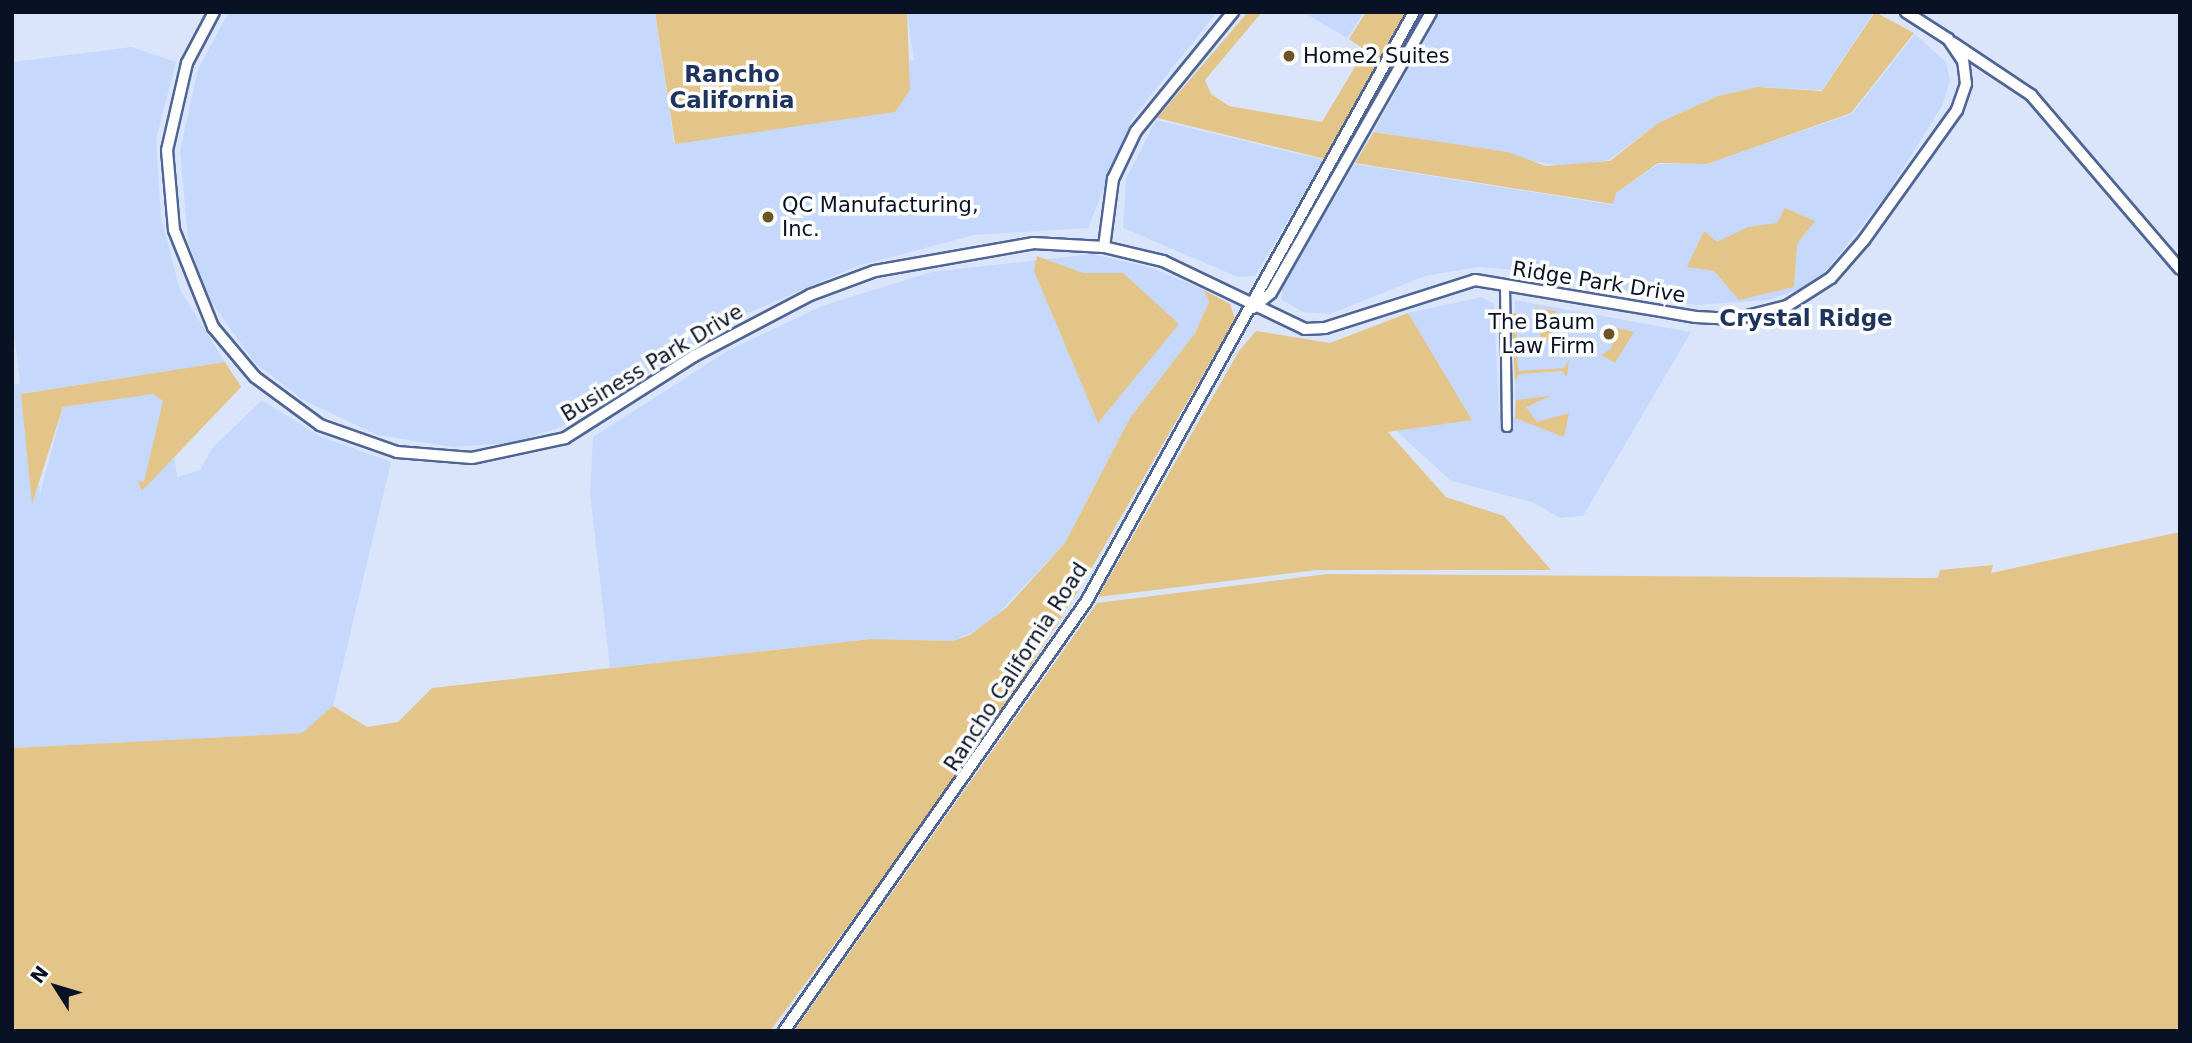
<!DOCTYPE html>
<style>
body{margin:0}
#map{position:relative;width:2192px;height:1043px;overflow:hidden;background:#dae5fb;font-family:"DejaVu Sans",sans-serif}
div>[style]{position:absolute}
[style*='--x']{left:calc(var(--x)*1px);top:calc(var(--y)*1px);width:calc(var(--w)*1px);rotate:calc(var(--a)*1deg)}
.built>*{inset:0;background:#c6d9fd}
.green>*{inset:0;background:#e3c589}
.roads{filter:drop-shadow(2px 0 #4e6595) drop-shadow(-2px 0 #4e6595) drop-shadow(0 2px #4e6595) drop-shadow(0 -2px #4e6595)}
.street>*{height:8px;margin:-4px;padding:0 4px;transform-origin:4px;border-radius:4px;background:#fff}
.secondary>*{height:10px;margin:-5px;padding:0 5px;transform-origin:5px;border-radius:5px;background:#fff}
.dots>*{width:19px;height:19px;translate:-50% -50%;box-sizing:border-box;border:4px solid #fff;border-radius:50%}
span{translate:-50% -50%;white-space:nowrap;text-align:center;line-height:1.15;-webkit-text-stroke:7px #fff;paint-order:stroke}
.poi-label{font-size:21px;color:#091225}
.left{translate:0 -50%;text-align:left}
.right{translate:-100% -50%;text-align:right}
.street-label{font-size:21px;color:#091225}
.neighbourhood-label{font-size:23px;color:#1e335e;font-weight:700}
.frame{position:absolute;inset:0;border:14px solid #091225;pointer-events:none}
.north{position:absolute;left:21px;top:952px;width:70px;height:70px;-webkit-text-stroke:5px #fff;paint-order:stroke;rotate:307deg;font-size:19px;font-weight:700;line-height:28px;text-align:center;color:#091225}
.north::after{content:'';display:block;margin:auto;width:24px;height:32px;background:#091225;clip-path:polygon(50% 0,100% 100%,50% 72%,0 100%)}
</style>
<div id="map">
<div class="built">
<i style="clip-path:polygon(229px 12px,655px 12px,674px 143px,914px 60px,907px 12px,1217px 12px,1132px 119px,1088px 228px,974px 235px,857px 266px,746px 314px,561px 427px,511px 443px,453px 447px,377px 435px,303px 400px,255px 363px,207px 296px,188px 240px,180px 151px,198px 69px)"></i>
<i style="clip-path:polygon(1303px 12px,1364px 12px,1347px 38px)"></i>
<i style="clip-path:polygon(1440px 12px,1874px 12px,1822px 90px,1759px 87px,1718px 96px,1658px 123px,1609px 160px,1565px 167px,1374px 131px)"></i>
<i style="clip-path:polygon(1915px 34px,1946px 62px,1950px 81px,1942px 106px,1887px 194px,1826px 271px,1802px 288px,1768px 300px,1694px 305px,1543px 272px,1478px 267px,1425px 276px,1330px 314px,1303px 312px,1282px 300px,1282px 287px,1355px 164px,1613px 205px,1616px 193px,1658px 164px,1706px 164px,1852px 114px)"></i>
<i style="clip-path:polygon(132px 47px,176px 62px,156px 139px,161px 217px,180px 290px,225px 362px,21px 394px,40px 494px,63px 407px,238px 381px,241px 387px,174px 453px,177px 477px,200px 470px,213px 447px,262px 400px,319px 436px,391px 462px,333px 706px,323px 720px,302px 733px,12px 748px,12px 385px,20px 383px,12px 316px,12px 62px)"></i>
<i style="clip-path:polygon(1156px 120px,1324px 160px,1255px 276px,1238px 277px,1123px 228px,1126px 179px)"></i>
<i style="clip-path:polygon(1093px 254px,1152px 268px,1204px 290px,1209px 302px,1195px 333px,1130px 418px,1065px 543px,987px 625px,953px 641px,871px 639px,610px 668px,590px 493px,593px 437px,729px 350px,822px 306px,931px 272px)"></i>
<i style="clip-path:polygon(1482px 297px,1494px 304px,1499px 415px,1515px 417px,1515px 300px,1691px 332px,1583px 516px,1560px 518px,1532px 502px,1451px 481px,1395px 430px,1417px 329px,1408px 313px)"></i>
</div>
<div class="green">
<i style="clip-path:polygon(655px 12px,907px 12px,910px 90px,895px 112px,675px 144px)"></i>
<i style="clip-path:polygon(1248px 12px,1262px 12px,1205px 80px,1211px 94px,1229px 106px,1322px 122px,1365px 50px,1349px 39px,1366px 12px,1407px 12px,1325px 159px,1157px 118px)"></i>
<i style="clip-path:polygon(1875px 12px,1914px 33px,1851px 113px,1707px 164px,1658px 163px,1616px 193px,1613px 204px,1355px 163px,1374px 132px,1507px 152px,1546px 166px,1610px 161px,1658px 123px,1718px 96px,1758px 87px,1822px 91px)"></i>
<i style="clip-path:polygon(1785px 208px,1815px 221px,1797px 244px,1794px 287px,1739px 300px,1714px 271px,1687px 267px,1704px 231px,1717px 242px,1748px 227px,1777px 223px)"></i>
<i style="clip-path:polygon(1037px 256px,1083px 273px,1123px 273px,1179px 324px,1098px 423px,1034px 271px)"></i>
<i style="clip-path:polygon(1204px 290px,1230px 304px,1235px 319px,1079px 590px,968px 764px,770px 1031px,12px 1031px,12px 748px,302px 733px,333px 706px,367px 727px,398px 722px,432px 688px,871px 639px,953px 641px,970px 635px,1006px 608px,1065px 543px,1130px 418px,1195px 333px,1209px 302px)"></i>
<i style="clip-path:polygon(1535px 308px,1556px 311px,1553px 338px,1521px 352px,1526px 343px,1541px 340px)"></i>
<i style="clip-path:polygon(1408px 313px,1472px 420px,1388px 432px,1446px 497px,1504px 516px,1551px 570px,1317px 570px,1098px 597px,1239px 351px,1256px 331px,1330px 343px)"></i>
<i style="clip-path:polygon(1516px 313px,1518px 371px,1564px 368px,1569px 360px,1567px 377px,1562px 371px,1519px 374px,1515px 381px,1511px 314px)"></i>
<i style="clip-path:polygon(1617px 328px,1634px 332px,1615px 363px,1601px 355px,1611px 349px)"></i>
<i style="clip-path:polygon(225px 362px,241px 387px,142px 491px,138px 481px,144px 482px,163px 401px,153px 394px,63px 407px,32px 504px,21px 394px)"></i>
<i style="clip-path:polygon(1551px 396px,1526px 407px,1537px 422px,1569px 413px,1564px 437px,1515px 418px,1516px 400px)"></i>
<i style="clip-path:polygon(2180px 532px,2180px 1031px,794px 1031px,1097px 603px,1327px 574px,1938px 578px,1940px 570px,1993px 565px,1991px 573px)"></i>
</div>
<div class="roads">
<div class="street">
<i style="--x:1505;--y:286;--w:141;--a:89.2"></i>
</div>
<div class="secondary">
<i style="--x:214;--y:12;--w:58;--a:117.9"></i>
<i style="--x:187;--y:63;--w:89;--a:102.9"></i>
<i style="--x:167;--y:150;--w:80;--a:85"></i>
<i style="--x:174;--y:230;--w:105;--a:68.1"></i>
<i style="--x:213;--y:327;--w:65;--a:50"></i>
<i style="--x:255;--y:377;--w:81;--a:36.4"></i>
<i style="--x:320;--y:425;--w:82;--a:19.3"></i>
<i style="--x:397;--y:452;--w:75;--a:4.6"></i>
<i style="--x:472;--y:458;--w:95;--a:-12.1"></i>
<i style="--x:565;--y:438;--w:153;--a:-32.4"></i>
<i style="--x:694;--y:356;--w:131;--a:-27.7"></i>
<i style="--x:810;--y:295;--w:69;--a:-20.3"></i>
<i style="--x:875;--y:271;--w:160;--a:-10"></i>
<i style="--x:1033;--y:243;--w:71;--a:3.2"></i>
<i style="--x:1104;--y:247;--w:61;--a:13.3"></i>
<i style="--x:1163;--y:261;--w:157;--a:25.6"></i>
<i style="--x:1305;--y:329;--w:20;--a:-3"></i>
<i style="--x:1325;--y:328;--w:157;--a:-17.7"></i>
<i style="--x:1475;--y:280;--w:224;--a:9.5"></i>
<i style="--x:1696;--y:317;--w:39;--a:3"></i>
<i style="--x:1735;--y:319;--w:54;--a:-14"></i>
<i style="--x:1787;--y:306;--w:52;--a:-32.5"></i>
<i style="--x:1831;--y:278;--w:50;--a:-49"></i>
<i style="--x:1864;--y:240;--w:160;--a:-54.4"></i>
<i style="--x:1957;--y:110;--w:28;--a:-71"></i>
<i style="--x:1966;--y:84;--w:23;--a:-97"></i>
<i style="--x:1963;--y:61;--w:27;--a:-124"></i>
<i style="--x:1948;--y:39;--w:50;--a:-147.3"></i>
<i style="--x:1953;--y:43;--w:94;--a:33.7"></i>
<i style="--x:2031;--y:95;--w:229;--a:49.4"></i>
<i style="--x:1104;--y:247;--w:69;--a:-82.5"></i>
<i style="--x:1113;--y:179;--w:53;--a:-64.4"></i>
<i style="--x:1136;--y:131;--w:154;--a:-50.8"></i>
<i style="--x:1253;--y:308;--w:23;--a:-40"></i>
<i style="--x:1271;--y:293;--w:323;--a:-60.3"></i>
<i style="--x:784;--y:1031;--w:525;--a:-54.86"></i>
<i style="--x:1086;--y:602;--w:675;--a:-60.93"></i>
</div>
</div>
<div class="dots">
<i style="left:1289px;top:56px;background:#6b5524"></i>
<i style="left:768px;top:217px;background:#6b5524"></i>
<i style="left:1609px;top:334px;background:#6b5524"></i>
</div>
<div class="poi-label">
<span class="left" style="left:1303px;top:56px">Home2 Suites</span>
<span class="left" style="left:782px;top:217px">QC Manufacturing,<br>Inc.</span>
<span class="right" style="left:1595px;top:334px">The Baum<br>Law Firm</span>
</div>
<div class="street-label">
<span style="left:1599px;top:282px;rotate:9deg">Ridge Park Drive</span>
<span style="left:652px;top:363px;rotate:-31deg">Business Park Drive</span>
<span style="left:1016px;top:667px;rotate:-57deg">Rancho California Road</span>
</div>
<div class="neighbourhood-label">
<span style="left:732px;top:87px">Rancho<br>California</span>
<span style="left:1806px;top:318px">Crystal Ridge</span>
</div>
<div class="frame"></div>
<div class="north">N</div>
</div>
